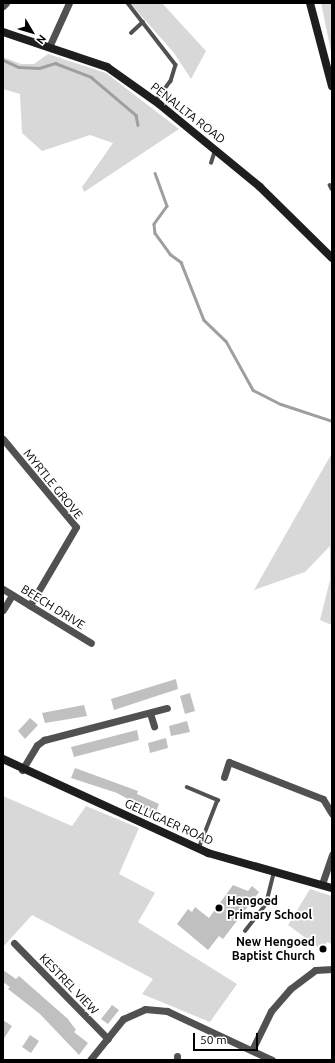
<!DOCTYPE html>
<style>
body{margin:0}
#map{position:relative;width:335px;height:1063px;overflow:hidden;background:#fff;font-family:Ubuntu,sans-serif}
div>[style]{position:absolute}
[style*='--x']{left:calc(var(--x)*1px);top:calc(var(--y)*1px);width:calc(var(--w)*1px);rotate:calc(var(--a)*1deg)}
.green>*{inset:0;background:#d8d8d8}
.stream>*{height:2.5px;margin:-1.25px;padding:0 1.25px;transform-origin:1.25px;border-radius:1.25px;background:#9f9f9f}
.building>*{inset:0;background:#c0c0c0}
.lane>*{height:3.5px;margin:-1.75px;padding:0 1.75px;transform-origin:1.75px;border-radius:1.75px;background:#515151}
.street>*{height:7px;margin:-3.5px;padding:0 3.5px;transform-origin:3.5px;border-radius:3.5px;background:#515151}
.secondary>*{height:8px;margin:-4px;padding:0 4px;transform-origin:4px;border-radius:4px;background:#1e1e1e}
.dots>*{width:11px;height:11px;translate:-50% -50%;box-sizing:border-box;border:2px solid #fff;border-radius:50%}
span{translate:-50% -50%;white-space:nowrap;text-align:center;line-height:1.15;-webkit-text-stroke:3.5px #fff;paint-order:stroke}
.street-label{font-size:12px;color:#000}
.poi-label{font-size:12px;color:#000;font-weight:700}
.left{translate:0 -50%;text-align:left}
.right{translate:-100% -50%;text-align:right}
.frame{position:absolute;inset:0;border:4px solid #000;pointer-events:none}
.north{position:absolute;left:12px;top:12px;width:40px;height:40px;-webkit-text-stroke:3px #fff;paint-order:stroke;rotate:128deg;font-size:11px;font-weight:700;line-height:16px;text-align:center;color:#000}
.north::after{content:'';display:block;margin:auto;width:14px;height:18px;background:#000;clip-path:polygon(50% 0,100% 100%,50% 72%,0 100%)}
.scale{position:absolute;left:193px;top:1033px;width:65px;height:18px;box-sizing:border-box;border:2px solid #000;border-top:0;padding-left:5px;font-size:12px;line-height:14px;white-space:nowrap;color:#000;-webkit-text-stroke:3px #fff;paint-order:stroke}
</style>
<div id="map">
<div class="green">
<i style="clip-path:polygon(130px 3px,162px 3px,206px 51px,191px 79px,174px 53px)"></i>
<i style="clip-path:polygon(321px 3px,332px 3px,332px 57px,327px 32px)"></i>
<i style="clip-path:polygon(48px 54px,106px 73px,179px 129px,84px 192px,82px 187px,113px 143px,90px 135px,42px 151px,22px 133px,20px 94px,3px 89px,3px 57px,21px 64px,34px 64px)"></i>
<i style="clip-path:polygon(332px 453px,332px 625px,320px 620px,330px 580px,330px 546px,305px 572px,254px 590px)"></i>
<i style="clip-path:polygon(3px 796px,72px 826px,86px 806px,139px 828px,119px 874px,155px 893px,138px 922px,237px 984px,210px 1022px,142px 994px,153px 979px,32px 915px,3px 947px)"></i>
<i style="clip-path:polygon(310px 889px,332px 896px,332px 944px,327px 942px,322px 950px,288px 925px)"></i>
</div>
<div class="stream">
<i style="--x:3;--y:60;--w:17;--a:24"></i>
<i style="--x:19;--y:67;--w:20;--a:3"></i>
<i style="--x:39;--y:68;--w:17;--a:-17"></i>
<i style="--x:55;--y:63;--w:39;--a:21"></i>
<i style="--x:91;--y:77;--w:59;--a:40.2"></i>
<i style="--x:136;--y:115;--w:10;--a:79"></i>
<i style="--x:155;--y:173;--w:35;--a:70"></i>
<i style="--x:167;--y:206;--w:22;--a:126"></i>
<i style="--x:154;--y:224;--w:9;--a:84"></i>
<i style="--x:155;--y:233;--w:26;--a:54"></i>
<i style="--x:170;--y:254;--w:14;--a:36"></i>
<i style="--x:181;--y:262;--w:62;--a:68.4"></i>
<i style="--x:204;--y:320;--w:30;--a:44"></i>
<i style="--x:226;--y:341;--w:56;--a:61.1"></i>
<i style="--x:253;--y:390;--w:31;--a:27"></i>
<i style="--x:281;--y:404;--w:54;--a:18.4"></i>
</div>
<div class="building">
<i style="clip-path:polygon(176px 679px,178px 689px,114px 710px,111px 699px)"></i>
<i style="clip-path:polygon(190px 693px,195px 711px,185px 714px,180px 696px)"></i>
<i style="clip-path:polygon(84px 705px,87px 716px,45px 723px,42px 713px)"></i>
<i style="clip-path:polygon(30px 718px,38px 725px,25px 739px,18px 731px)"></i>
<i style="clip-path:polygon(187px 721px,190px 732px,171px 736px,169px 726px)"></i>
<i style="clip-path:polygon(137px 730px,139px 740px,74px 757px,71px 747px)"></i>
<i style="clip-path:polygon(166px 738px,168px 748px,150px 753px,148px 743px)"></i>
<i style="clip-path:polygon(75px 768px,138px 791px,137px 794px,159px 804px,155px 814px,117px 793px,71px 778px)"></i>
<i style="clip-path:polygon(233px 885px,248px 891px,252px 886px,259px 892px,223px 939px,219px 936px,208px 950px,177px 924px,188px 909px,192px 912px,195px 907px,209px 918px)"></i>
<i style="clip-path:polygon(3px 970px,16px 979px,19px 976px,68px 1019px,76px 1030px,74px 1032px,88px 1043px,79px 1055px,40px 1014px,8px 989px,10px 987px,3px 982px)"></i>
<i style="clip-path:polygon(112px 1005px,119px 1010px,108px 1024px,101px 1019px)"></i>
<i style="clip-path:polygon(3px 1020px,12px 1026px,3px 1040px)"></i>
<i style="clip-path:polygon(30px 1035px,39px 1041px,31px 1053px,22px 1047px)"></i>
</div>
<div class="lane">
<i style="--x:128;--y:3;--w:78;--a:52.3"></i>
<i style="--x:176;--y:65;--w:17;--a:107"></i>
<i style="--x:171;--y:81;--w:26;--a:126"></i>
<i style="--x:131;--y:33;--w:16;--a:-43"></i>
<i style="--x:211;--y:163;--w:13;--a:-72"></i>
<i style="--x:330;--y:185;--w:4;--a:63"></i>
<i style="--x:187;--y:787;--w:34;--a:23"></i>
<i style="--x:218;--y:800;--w:53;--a:111.2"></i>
<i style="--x:245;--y:931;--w:34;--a:-52"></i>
<i style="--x:266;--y:904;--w:33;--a:-76"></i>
</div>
<div class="street">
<i style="--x:3;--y:6;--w:4;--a:-45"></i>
<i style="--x:49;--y:47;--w:48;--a:-65.6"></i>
<i style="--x:3;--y:439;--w:114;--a:50.3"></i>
<i style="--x:76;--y:527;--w:91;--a:120.5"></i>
<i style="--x:3;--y:589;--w:103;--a:31.5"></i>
<i style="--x:3;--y:610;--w:17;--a:-59"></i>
<i style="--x:150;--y:713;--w:14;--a:73"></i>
<i style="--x:22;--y:770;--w:29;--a:-59"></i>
<i style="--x:37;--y:745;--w:9;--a:-36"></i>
<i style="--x:44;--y:740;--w:127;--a:-14.6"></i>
<i style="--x:224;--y:777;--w:16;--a:-72"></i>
<i style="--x:229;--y:762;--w:101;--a:21.5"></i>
<i style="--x:323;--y:799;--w:17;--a:59"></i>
<i style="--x:322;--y:884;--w:31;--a:-71"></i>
<i style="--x:14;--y:943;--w:134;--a:45.6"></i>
<i style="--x:252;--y:1050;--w:43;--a:-64"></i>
<i style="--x:271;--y:1011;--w:29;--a:-49"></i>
<i style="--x:290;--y:989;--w:31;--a:-37"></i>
<i style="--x:315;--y:970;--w:17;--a:-3"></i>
<i style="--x:90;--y:1060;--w:53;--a:-51.2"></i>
<i style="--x:123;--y:1019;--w:24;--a:-24"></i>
<i style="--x:145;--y:1009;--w:22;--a:5"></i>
<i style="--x:167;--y:1011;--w:116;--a:25"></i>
<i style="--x:177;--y:1060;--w:4;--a:-90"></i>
</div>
<div class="secondary">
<i style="--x:310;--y:3;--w:86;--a:75.2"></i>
<i style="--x:3;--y:32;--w:110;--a:18.6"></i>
<i style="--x:107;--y:67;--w:64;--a:35.4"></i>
<i style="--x:159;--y:104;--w:131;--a:39.4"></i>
<i style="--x:260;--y:187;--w:101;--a:44.6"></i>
<i style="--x:3;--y:759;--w:226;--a:24.6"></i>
<i style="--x:208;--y:853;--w:129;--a:15.8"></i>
</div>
<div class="dots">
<i style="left:219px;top:908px;background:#000"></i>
<i style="left:323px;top:949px;background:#000"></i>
</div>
<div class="street-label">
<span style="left:188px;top:113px;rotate:38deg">PENALLTA ROAD</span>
<span style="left:53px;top:484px;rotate:51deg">MYRTLE GROVE</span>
<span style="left:53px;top:607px;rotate:32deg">BEECH DRIVE</span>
<span style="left:169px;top:822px;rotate:24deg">GELLIGAER ROAD</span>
<span style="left:69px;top:984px;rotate:46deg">KESTREL VIEW</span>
</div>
<div class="poi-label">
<span class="left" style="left:227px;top:908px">Hengoed<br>Primary School</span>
<span class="right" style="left:315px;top:949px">New Hengoed<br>Baptist Church</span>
</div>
<div class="frame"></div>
<div class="north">N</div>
<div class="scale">50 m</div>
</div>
